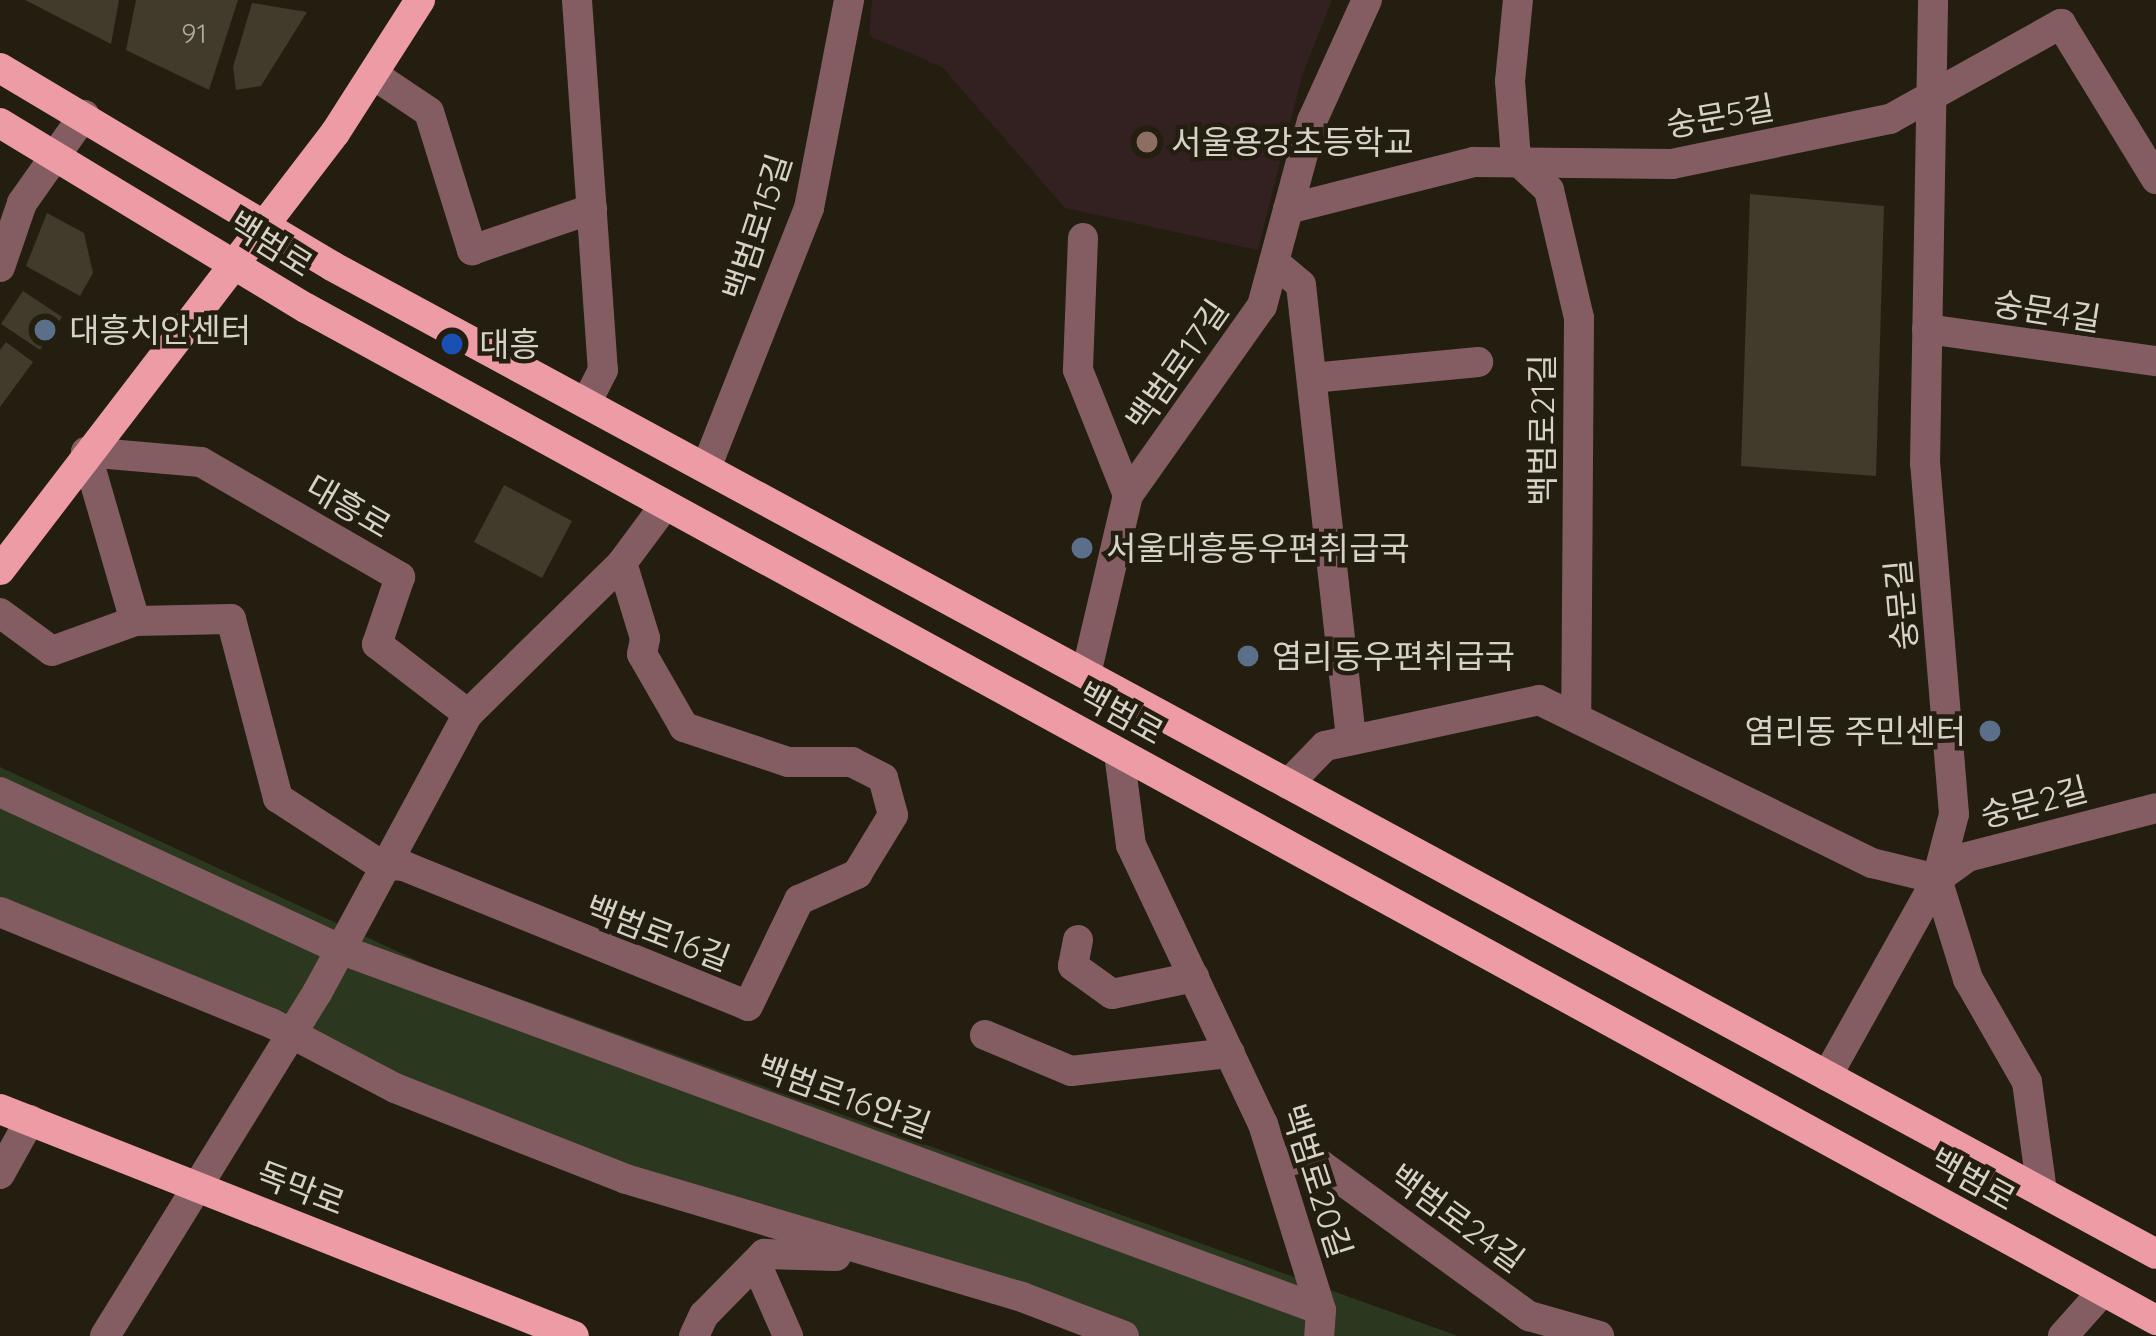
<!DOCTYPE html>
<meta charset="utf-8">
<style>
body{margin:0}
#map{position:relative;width:2156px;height:1336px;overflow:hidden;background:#231e0f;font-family:Quicksand,"Noto Sans KR",sans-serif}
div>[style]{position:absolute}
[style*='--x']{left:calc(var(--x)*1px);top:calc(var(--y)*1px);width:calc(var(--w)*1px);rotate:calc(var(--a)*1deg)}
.education>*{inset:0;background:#332020}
.green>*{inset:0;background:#2b371e}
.building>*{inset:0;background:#413b2b}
.minor>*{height:30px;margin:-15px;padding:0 15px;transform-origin:15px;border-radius:15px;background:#845d62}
.major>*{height:30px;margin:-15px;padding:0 15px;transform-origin:15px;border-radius:15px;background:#ed9ca6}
.dots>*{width:33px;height:33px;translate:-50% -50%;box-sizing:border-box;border:6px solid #231e0f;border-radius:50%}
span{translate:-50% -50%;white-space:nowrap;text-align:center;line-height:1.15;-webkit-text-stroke:9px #231e0f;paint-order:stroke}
.number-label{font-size:27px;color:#b1aca1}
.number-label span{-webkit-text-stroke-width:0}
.street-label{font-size:33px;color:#d6d2c8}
.poi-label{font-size:33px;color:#d6d2c8}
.left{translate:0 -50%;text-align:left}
.right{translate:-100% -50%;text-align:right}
</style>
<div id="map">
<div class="education">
<i style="clip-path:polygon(872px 0,1332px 0,1302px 76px,1258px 250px,1065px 208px,942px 67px,869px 36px)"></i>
</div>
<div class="green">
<i style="clip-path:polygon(0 767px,429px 966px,1458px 1336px,1097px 1336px,403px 1082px,0 909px)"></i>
</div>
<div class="building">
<i style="clip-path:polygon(25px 0,119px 0,111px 44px)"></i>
<i style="clip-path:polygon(136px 0,238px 0,209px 90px,126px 50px)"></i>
<i style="clip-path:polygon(252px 3px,307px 12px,261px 86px,236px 90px,233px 67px)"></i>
<i style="clip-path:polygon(1750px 194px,1884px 206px,1876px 476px,1741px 466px)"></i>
<i style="clip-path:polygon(47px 213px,84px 233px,93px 273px,80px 296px,26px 266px)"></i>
<i style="clip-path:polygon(23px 291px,62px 317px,40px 350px,1px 324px)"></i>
<i style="clip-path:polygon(6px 342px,33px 362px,0 407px,0 350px)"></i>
<i style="clip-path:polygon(504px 485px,572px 521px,542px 578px,474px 542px)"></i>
</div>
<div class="minor">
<i style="--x:577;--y:0;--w:371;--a:86"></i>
<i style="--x:603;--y:370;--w:37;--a:117"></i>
<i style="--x:374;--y:75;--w:66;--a:33.9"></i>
<i style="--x:429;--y:112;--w:145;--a:72.7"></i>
<i style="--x:472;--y:250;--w:127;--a:-18.9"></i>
<i style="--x:1516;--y:159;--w:78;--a:-94.4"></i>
<i style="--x:1510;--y:81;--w:81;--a:-84.4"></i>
<i style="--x:1517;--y:160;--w:44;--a:43.2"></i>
<i style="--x:1549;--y:190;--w:131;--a:76.8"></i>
<i style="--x:1579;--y:318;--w:400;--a:90.4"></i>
<i style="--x:1288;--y:209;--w:192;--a:-14.2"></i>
<i style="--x:1474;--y:162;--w:198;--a:0.6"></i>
<i style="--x:1672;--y:164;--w:223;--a:-11.7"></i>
<i style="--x:1890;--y:119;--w:196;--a:-29.1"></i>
<i style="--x:2061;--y:24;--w:182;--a:58.5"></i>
<i style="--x:1083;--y:238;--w:132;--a:92.2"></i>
<i style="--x:1078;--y:370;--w:135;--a:68.2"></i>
<i style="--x:1274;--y:262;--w:35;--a:40"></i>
<i style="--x:1301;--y:285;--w:456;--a:83.7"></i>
<i style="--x:0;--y:267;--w:68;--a:-71"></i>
<i style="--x:22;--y:203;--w:108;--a:-54.8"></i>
<i style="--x:1927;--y:329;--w:231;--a:8"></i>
<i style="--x:1312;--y:378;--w:167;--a:-5.5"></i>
<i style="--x:706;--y:468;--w:280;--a:-68.4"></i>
<i style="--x:809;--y:208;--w:212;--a:-79.1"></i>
<i style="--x:0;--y:613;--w:64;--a:36.2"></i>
<i style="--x:52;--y:651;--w:88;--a:-19.9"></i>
<i style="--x:135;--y:621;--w:96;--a:-1.2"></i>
<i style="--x:231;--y:619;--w:185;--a:75.3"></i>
<i style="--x:278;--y:798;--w:123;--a:33"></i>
<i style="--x:381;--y:865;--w:23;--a:2"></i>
<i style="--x:404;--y:866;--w:371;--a:22.1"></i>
<i style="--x:748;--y:1006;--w:118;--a:-64.3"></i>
<i style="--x:799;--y:900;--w:64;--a:-24.1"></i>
<i style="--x:857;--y:874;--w:69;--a:-58.6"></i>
<i style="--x:893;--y:815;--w:38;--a:-105"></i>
<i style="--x:883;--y:778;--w:35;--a:-153"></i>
<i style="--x:852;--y:762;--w:64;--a:180"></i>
<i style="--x:788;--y:762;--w:110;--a:-161.4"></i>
<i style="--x:684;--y:727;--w:84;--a:-119.9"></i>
<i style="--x:642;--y:654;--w:16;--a:-79"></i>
<i style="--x:645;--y:638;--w:78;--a:-107"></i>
<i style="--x:135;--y:621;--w:176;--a:-106.2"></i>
<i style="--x:86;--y:452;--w:115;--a:5"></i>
<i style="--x:201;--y:462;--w:230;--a:30"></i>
<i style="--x:400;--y:577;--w:71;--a:108.9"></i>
<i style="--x:377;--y:644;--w:115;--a:37.6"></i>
<i style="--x:1086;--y:674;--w:184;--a:-76.8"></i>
<i style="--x:1128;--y:495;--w:232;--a:-54.7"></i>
<i style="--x:1262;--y:306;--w:192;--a:-74.9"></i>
<i style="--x:1312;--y:121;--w:133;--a:-65.6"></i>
<i style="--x:1119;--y:753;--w:93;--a:82.6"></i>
<i style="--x:1131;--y:845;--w:309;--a:64.7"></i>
<i style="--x:1263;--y:1124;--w:195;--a:72.7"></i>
<i style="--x:1321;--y:1310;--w:26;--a:94"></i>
<i style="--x:1288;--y:784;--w:53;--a:-45.8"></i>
<i style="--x:1325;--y:746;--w:219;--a:-12.1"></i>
<i style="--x:1539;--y:700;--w:371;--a:26.1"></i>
<i style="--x:1872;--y:863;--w:67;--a:13.8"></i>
<i style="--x:0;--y:792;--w:377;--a:24.8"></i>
<i style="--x:342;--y:950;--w:1043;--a:20.19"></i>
<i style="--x:1937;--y:879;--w:105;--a:72.8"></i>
<i style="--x:1968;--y:979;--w:119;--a:60.2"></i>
<i style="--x:2027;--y:1082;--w:111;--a:82.2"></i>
<i style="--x:1937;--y:879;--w:37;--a:-36"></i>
<i style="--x:1967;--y:857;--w:195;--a:-14.5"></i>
<i style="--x:0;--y:912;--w:293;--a:22.3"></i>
<i style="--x:271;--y:1023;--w:140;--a:27.7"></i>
<i style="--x:395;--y:1088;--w:248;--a:21.5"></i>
<i style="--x:626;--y:1179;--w:413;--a:16.6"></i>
<i style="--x:1022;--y:1297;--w:109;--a:20.9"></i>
<i style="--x:1078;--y:940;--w:26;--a:101"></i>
<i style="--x:1073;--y:966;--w:48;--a:35.7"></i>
<i style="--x:1112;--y:994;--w:84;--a:-11.7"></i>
<i style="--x:985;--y:1035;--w:93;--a:22.7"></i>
<i style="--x:1071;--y:1071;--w:160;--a:-6.5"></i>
<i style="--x:1827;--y:1076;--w:226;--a:-60.8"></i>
<i style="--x:1937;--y:879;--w:67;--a:-75.3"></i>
<i style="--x:1954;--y:814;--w:351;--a:-94.7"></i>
<i style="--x:1925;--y:464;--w:464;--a:-89"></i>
<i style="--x:1276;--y:1163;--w:35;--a:-10"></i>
<i style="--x:1310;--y:1157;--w:271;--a:36"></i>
<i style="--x:1529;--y:1316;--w:73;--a:15.9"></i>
<i style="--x:0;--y:1174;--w:62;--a:-60.9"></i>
<i style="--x:756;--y:1263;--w:80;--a:66.3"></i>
<i style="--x:105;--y:1336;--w:403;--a:-58.3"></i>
<i style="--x:317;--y:993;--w:317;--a:-61.6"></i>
<i style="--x:468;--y:714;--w:216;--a:-44.4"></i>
<i style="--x:622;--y:563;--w:72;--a:-53.4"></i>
<i style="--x:694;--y:1336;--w:23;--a:-65"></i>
<i style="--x:704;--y:1315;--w:86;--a:-45.5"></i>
<i style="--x:764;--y:1254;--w:72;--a:1.6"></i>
<i style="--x:2063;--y:1336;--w:60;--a:-48.4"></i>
</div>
<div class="major">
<i style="--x:0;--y:68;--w:387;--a:30.8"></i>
<i style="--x:332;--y:266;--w:2074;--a:28.44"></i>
<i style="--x:0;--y:123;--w:358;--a:31.2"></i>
<i style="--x:306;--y:308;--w:2109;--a:28.68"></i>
<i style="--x:0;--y:570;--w:551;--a:-52.53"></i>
<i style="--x:335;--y:133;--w:158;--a:-57.4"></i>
<i style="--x:0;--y:1109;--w:617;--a:21.58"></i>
</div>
<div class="dots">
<i style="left:1147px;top:142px;background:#8d6e63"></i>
<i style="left:45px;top:330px;background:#5c6f8a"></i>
<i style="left:452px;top:344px;background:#1a4fb4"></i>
<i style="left:1082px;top:548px;background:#5c6f8a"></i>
<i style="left:1248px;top:656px;background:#5c6f8a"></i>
<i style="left:1990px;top:731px;background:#5c6f8a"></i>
</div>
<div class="number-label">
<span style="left:194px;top:34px">91</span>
</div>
<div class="street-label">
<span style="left:1720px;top:116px;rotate:-10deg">숭문5길</span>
<span style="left:757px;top:227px;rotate:-72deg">백범로15길</span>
<span style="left:271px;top:244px;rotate:32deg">백범로</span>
<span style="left:2047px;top:311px;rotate:9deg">숭문4길</span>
<span style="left:1177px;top:365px;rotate:-55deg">백범로17길</span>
<span style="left:1542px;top:430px;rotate:-90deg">백범로21길</span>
<span style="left:349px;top:506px;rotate:30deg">대흥로</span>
<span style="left:1901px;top:605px;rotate:-95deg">숭문길</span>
<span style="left:1121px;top:713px;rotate:29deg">백범로</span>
<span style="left:2034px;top:802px;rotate:-15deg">숭문2길</span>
<span style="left:658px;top:933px;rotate:21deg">백범로16길</span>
<span style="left:844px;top:1096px;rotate:20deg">백범로16안길</span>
<span style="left:1973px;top:1179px;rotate:29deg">백범로</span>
<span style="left:1317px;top:1181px;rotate:72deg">백범로20길</span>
<span style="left:301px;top:1188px;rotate:21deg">독막로</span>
<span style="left:1457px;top:1218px;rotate:36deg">백범로24길</span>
</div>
<div class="poi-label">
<span class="left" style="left:1171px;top:142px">서울용강초등학교</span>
<span class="left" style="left:69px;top:330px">대흥치안센터</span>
<span class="left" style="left:479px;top:344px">대흥</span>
<span class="left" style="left:1106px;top:548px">서울대흥동우편취급국</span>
<span class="left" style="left:1272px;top:656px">염리동우편취급국</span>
<span class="right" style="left:1966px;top:731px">염리동 주민센터</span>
</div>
</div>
